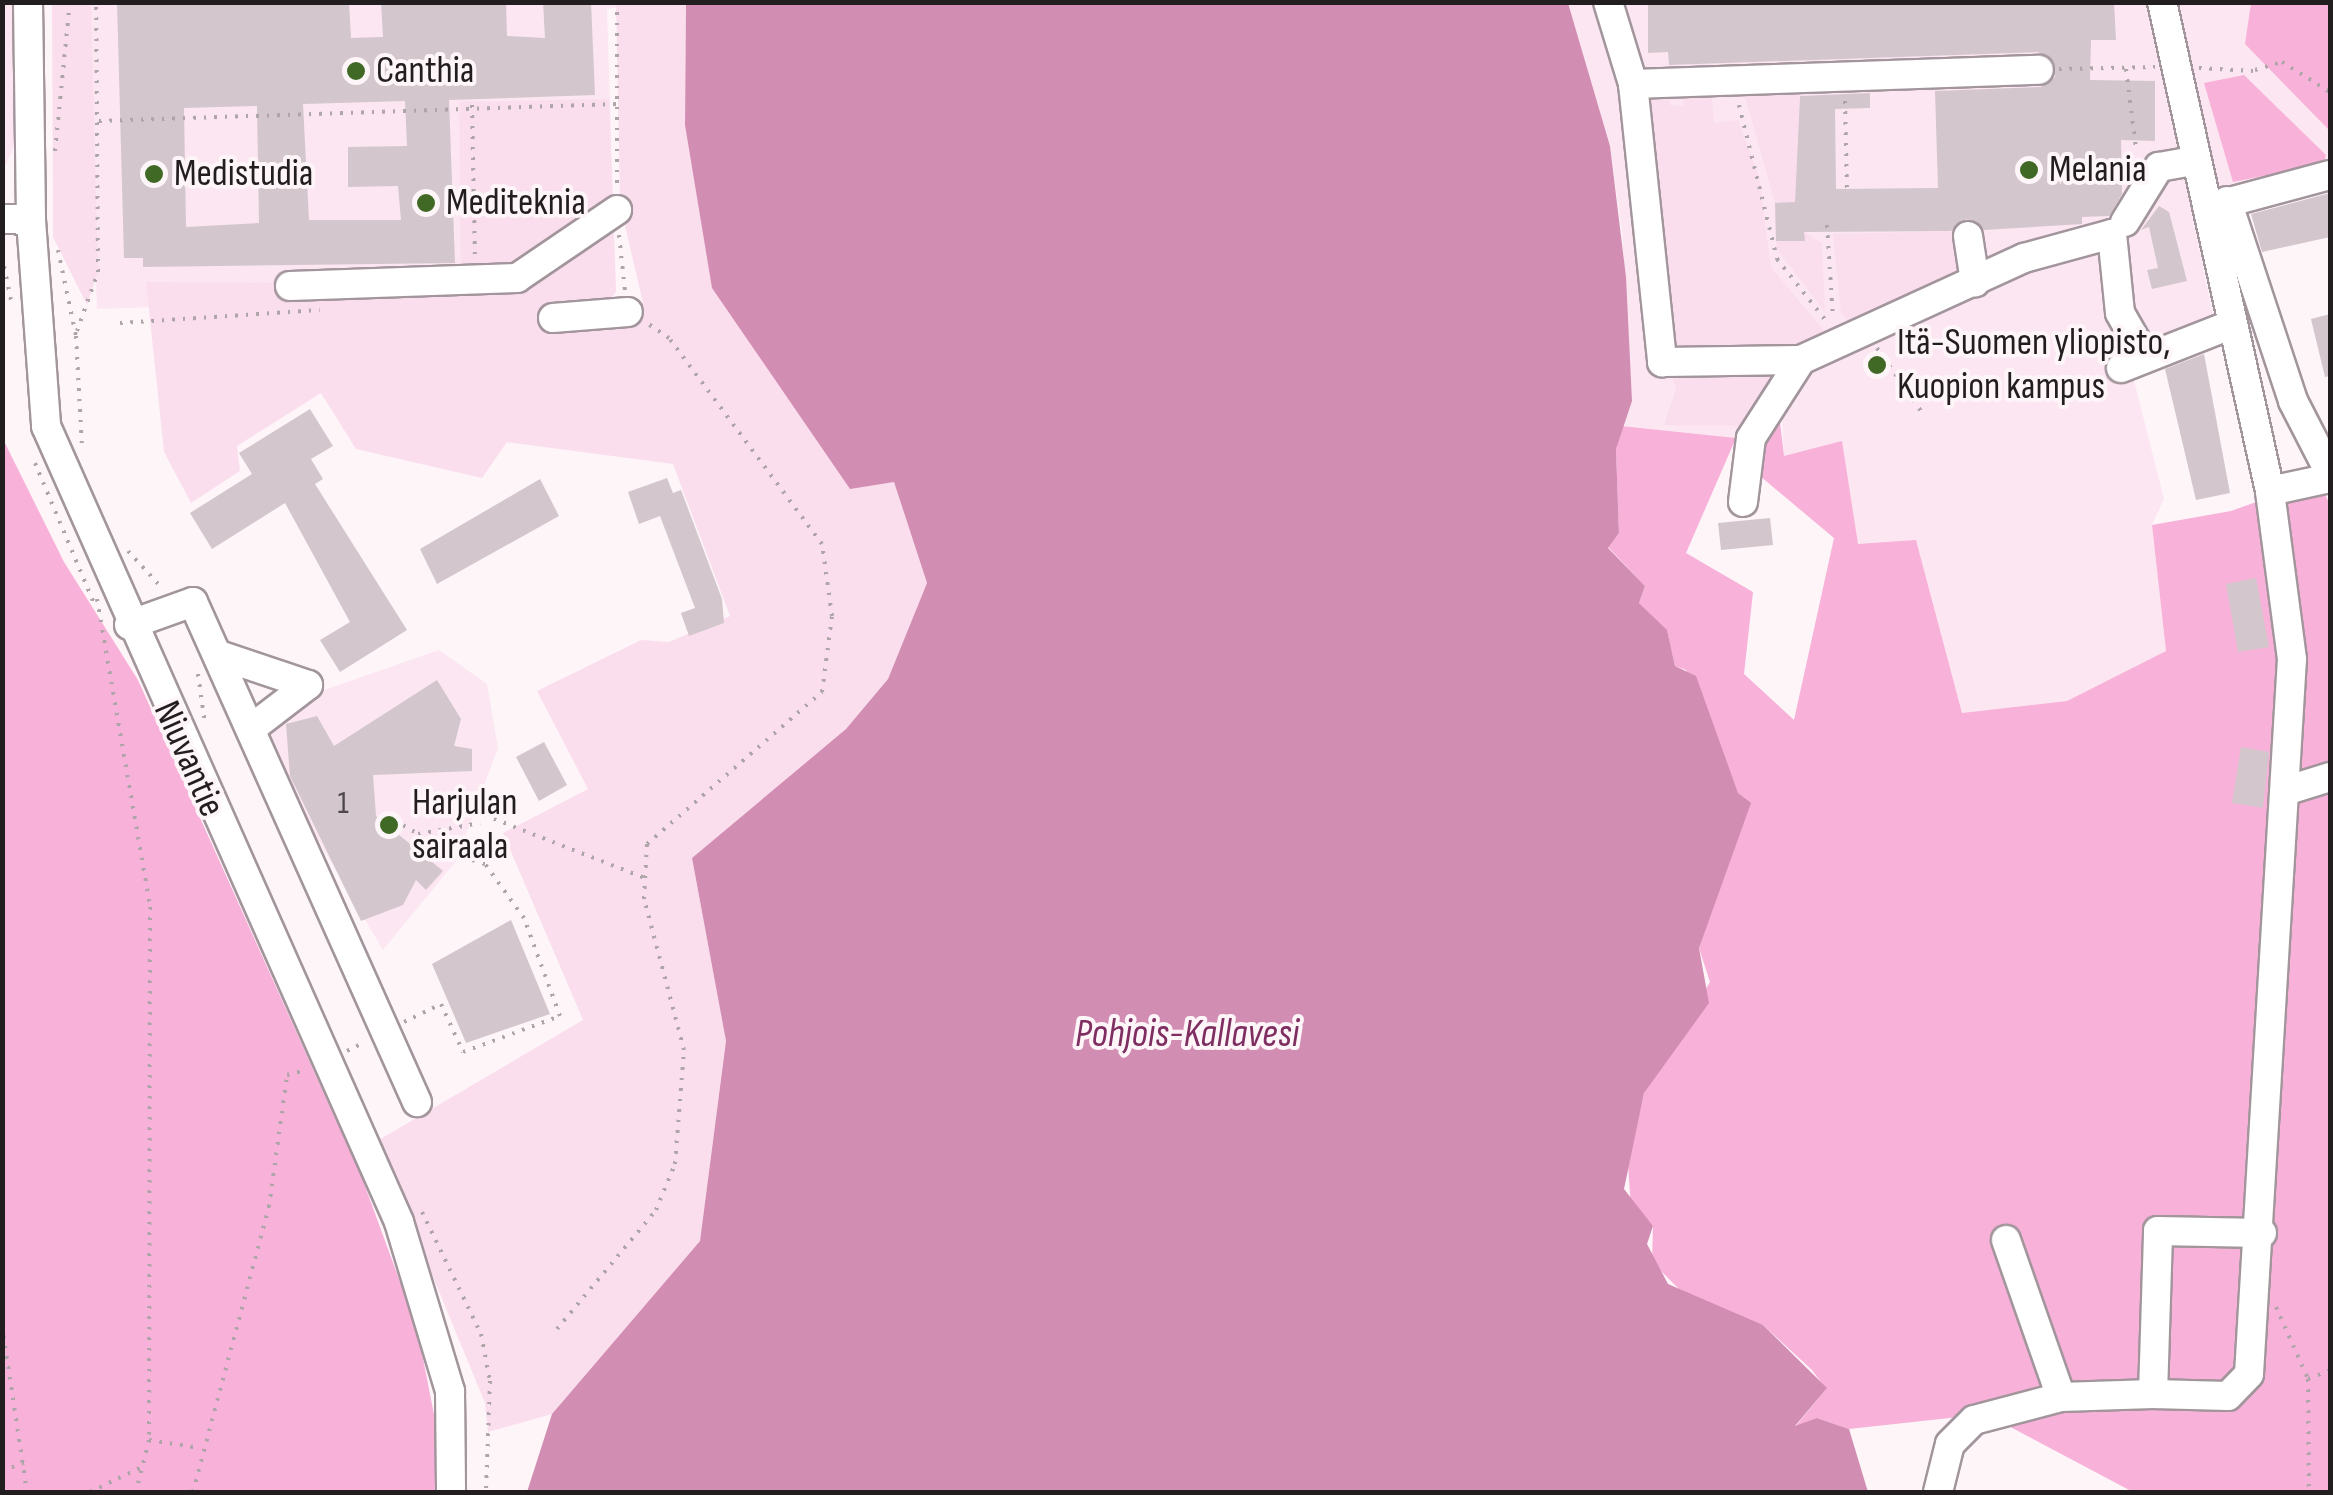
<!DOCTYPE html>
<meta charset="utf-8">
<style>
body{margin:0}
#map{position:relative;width:2333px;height:1495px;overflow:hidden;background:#fef5f9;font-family:"Sofia Sans Condensed",sans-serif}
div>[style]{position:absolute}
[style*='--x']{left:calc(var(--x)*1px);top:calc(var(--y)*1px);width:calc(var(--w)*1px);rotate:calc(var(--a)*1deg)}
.built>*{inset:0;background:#fce6f1}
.green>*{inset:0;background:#fbdeed}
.forest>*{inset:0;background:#f8b1d8}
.water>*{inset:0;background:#d28db3}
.building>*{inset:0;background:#d3c6cd}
.path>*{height:4px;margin-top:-2px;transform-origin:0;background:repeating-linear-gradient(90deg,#ada5a8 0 2.5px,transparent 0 10.5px)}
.roads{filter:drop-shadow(2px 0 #a2959c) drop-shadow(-2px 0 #a2959c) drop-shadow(0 2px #a2959c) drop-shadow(0 -2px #a2959c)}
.minor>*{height:28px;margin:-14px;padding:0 14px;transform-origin:14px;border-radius:14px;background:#fff}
.dots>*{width:28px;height:28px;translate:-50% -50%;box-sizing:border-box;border:5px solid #fef5f9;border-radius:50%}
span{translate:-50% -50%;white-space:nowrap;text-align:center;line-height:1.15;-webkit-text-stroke:8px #fef5f9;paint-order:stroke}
.number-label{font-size:32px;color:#4e474a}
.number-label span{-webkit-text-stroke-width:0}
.poi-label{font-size:38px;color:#221d1f}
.left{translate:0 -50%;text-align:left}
.street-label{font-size:38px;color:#221d1f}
.water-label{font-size:40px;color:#7e2e60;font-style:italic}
.frame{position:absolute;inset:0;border:5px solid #221d1f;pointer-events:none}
</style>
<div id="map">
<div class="built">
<i style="clip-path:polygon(3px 2px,14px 3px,15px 144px,3px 171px)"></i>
<i style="clip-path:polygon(84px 3px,654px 3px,607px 9px,616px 292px,97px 309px)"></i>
<i style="clip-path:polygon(1568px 3px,2330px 3px,2330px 175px,2191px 210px,2215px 324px,2125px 345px,2164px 499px,2152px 525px,2166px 651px,2067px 701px,1962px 713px,1916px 540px,1855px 548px,1784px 457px,1781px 400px,1736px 438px,1621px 426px,1632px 401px,1622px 232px,1610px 146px)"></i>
<i style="clip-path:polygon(439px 650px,487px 684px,498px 748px,456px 861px,383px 950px,288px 789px,265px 725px,310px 695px)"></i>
</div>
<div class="green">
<i style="clip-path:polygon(52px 3px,91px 3px,98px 272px,87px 305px,53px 237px)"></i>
<i style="clip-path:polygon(616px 3px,686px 3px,685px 125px,849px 488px,894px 482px,927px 583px,888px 679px,846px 729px,692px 858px,726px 1041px,700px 1241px,552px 1414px,488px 1432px,485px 1403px,377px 1141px,583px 1020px,503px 833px,588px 789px,537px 691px,641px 640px,669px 642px,730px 616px,673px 464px,507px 442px,482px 478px,356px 449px,321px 393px,237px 446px,240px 471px,191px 503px,164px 452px,146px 282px,461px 284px,459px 102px,609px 99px,616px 292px,603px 310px,643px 303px,620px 204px)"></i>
<i style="clip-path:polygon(1711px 87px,1714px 123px,1738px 120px,1759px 177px,1771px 267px,1825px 332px,1825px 345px,1672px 355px,1645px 97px,1671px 91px,1670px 105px,1684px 107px,1682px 92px)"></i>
<i style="clip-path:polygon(1800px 89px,1795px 202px,1775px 203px,1744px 93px)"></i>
<i style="clip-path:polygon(1960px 231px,1968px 277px,1855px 327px,1841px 314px,1833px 234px)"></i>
<i style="clip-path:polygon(1804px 232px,1822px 243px,1825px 312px,1777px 249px,1776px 241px,1804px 241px)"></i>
<i style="clip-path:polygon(1782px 364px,1745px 426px,1664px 425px,1676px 389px,1671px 373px)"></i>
</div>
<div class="forest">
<i style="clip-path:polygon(2251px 3px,2330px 3px,2330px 131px,2245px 44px)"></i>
<i style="clip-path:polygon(2244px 75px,2326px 155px,2323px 164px,2233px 182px,2204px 83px)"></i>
<i style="clip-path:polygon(1777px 397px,1784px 456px,1842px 441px,1858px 544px,1916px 540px,1962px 713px,2067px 701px,2166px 651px,2152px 525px,2231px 511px,2318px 480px,2330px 505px,2330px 1492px,2133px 1492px,1986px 1414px,1849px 1429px,1817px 1418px,1795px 1427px,1826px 1389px,1812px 1370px,1763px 1325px,1690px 1300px,1652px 1262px,1653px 1226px,1631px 1208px,1628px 1164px,1644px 1093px,1710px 982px,1699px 948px,1738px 793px,1686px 670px,1675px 666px,1667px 631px,1639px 603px,1645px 586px,1608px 547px,1619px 533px,1616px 449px,1621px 426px,1736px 438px,1686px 553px,1753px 592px,1744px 674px,1794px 720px,1834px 538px,1754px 471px)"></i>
<i style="clip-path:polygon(2px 437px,64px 562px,138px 680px,362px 1178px,417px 1328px,440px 1445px,438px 1492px,3px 1492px)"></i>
</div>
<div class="water">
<i style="clip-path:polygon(686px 3px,1568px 3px,1610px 146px,1626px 277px,1632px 401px,1616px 449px,1619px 533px,1608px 548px,1645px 586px,1639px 603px,1667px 630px,1675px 666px,1696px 676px,1738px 793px,1751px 803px,1699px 948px,1709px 1003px,1644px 1093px,1624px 1189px,1653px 1226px,1647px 1244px,1668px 1284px,1763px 1325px,1827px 1388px,1795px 1426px,1817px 1418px,1849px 1429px,1868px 1492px,527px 1492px,552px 1414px,700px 1241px,726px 1041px,692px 858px,846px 729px,888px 679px,927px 583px,894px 482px,850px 489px,712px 288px,685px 125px)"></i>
</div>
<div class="building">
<i style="clip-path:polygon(evenodd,117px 2px,349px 2px,351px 38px,383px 37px,381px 2px,506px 2px,507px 36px,545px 38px,543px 2px,591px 2px,595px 95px,449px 100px,455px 263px,143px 267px,143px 258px,124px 258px,117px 2px,405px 101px,407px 146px,348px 147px,348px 187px,398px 186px,401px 220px,309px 220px,303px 104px,405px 101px,117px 2px,257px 106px,259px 223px,186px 227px,184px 108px,257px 106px)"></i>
<i style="clip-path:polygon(1648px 2px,2114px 2px,2116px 40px,2091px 40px,2090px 80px,2155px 81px,2155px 141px,2121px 140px,2122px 194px,2109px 216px,2082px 217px,2082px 224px,1984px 230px,1966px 219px,1951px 231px,1804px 232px,1805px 241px,1776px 241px,1775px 203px,1795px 202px,1800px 96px,1870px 93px,1870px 108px,1835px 109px,1836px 189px,1938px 188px,1935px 91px,2041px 87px,2055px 77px,2054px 62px,2038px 52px,1669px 65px,1668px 52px,1648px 53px)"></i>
<i style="clip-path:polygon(2330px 193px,2330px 237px,2262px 252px,2251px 214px)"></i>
<i style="clip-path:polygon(2159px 206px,2169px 212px,2187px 281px,2152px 289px,2147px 270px,2158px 268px,2149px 227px,2141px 230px)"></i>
<i style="clip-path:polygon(2330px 314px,2330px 376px,2325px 377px,2311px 319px)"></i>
<i style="clip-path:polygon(2204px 354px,2230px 493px,2196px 500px,2165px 369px)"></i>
<i style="clip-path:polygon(310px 409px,333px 446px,311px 459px,323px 479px,315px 484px,407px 630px,340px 672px,320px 640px,350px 622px,285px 503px,212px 549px,190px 513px,252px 474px,239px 453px)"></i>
<i style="clip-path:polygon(667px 478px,673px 493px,681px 490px,722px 599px,724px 623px,689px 636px,681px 613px,695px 608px,660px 516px,639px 524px,628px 492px)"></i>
<i style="clip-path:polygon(540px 479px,559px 516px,437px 584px,420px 549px)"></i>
<i style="clip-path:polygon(1770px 518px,1773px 545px,1721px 550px,1718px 523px)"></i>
<i style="clip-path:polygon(2256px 578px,2269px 647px,2238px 652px,2226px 584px)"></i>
<i style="clip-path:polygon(437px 680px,461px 719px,454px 746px,472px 749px,472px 771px,373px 775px,376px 816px,443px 871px,426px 890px,416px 880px,403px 905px,361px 921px,290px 776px,286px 724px,317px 716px,334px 746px)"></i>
<i style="clip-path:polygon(544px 742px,567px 785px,539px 801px,516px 757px)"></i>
<i style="clip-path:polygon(2241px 747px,2269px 752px,2263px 808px,2232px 803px)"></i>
<i style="clip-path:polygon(511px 920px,550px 1014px,466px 1043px,432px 964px)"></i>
</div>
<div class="path">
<i style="--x:617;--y:2;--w:184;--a:90"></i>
<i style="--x:2199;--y:68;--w:54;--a:3.2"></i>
<i style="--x:2059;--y:69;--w:96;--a:-1.2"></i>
<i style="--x:2126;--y:69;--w:80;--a:82.8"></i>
<i style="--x:2255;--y:70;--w:28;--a:-17"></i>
<i style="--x:2282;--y:62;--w:57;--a:32"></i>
<i style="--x:1845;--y:101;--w:88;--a:88.7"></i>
<i style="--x:472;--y:105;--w:153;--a:88.9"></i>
<i style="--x:1739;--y:105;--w:159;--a:76.1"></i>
<i style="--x:1777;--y:259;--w:80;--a:51.6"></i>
<i style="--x:99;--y:121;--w:519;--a:-1.88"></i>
<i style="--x:55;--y:151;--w:150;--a:-84.3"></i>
<i style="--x:1827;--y:225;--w:94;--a:86.3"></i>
<i style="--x:619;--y:235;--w:56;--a:83.9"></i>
<i style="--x:58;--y:250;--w:88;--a:78.2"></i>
<i style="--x:76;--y:336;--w:112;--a:86.9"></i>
<i style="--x:2;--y:256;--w:50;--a:78.5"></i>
<i style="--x:120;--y:323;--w:200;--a:-3.7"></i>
<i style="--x:77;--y:331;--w:63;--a:-70.4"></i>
<i style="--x:98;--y:272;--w:270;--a:-90.4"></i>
<i style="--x:1877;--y:348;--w:80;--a:55.1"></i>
<i style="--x:35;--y:463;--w:150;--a:67.2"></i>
<i style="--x:128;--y:551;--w:50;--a:47.4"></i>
<i style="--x:97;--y:599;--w:313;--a:80.2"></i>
<i style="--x:150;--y:907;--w:533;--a:90.11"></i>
<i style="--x:149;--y:1440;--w:54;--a:104"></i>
<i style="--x:198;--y:674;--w:50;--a:82"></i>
<i style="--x:484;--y:815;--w:173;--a:21.4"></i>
<i style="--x:388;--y:826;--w:8;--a:-45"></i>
<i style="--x:394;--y:820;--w:28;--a:30"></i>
<i style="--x:418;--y:834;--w:63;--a:-10.1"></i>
<i style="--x:404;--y:1022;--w:41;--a:-25.9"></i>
<i style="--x:441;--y:1004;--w:53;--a:65.4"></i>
<i style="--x:463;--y:1052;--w:103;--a:-20.4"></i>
<i style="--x:560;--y:1016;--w:104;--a:-110.2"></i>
<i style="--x:524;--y:918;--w:67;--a:-125.8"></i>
<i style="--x:485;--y:864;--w:21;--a:-163"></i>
<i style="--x:347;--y:1051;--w:20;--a:-27"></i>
<i style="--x:422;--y:1212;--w:136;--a:64.2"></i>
<i style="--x:481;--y:1334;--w:48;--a:79.2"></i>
<i style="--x:490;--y:1381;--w:111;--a:92.1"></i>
<i style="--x:2276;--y:1307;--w:79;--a:66"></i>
<i style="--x:2308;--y:1379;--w:113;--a:89.5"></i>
<i style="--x:2;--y:1325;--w:169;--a:81.5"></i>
<i style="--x:557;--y:1329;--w:155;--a:-50.2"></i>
<i style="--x:656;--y:1210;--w:50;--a:-67.6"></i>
<i style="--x:675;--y:1164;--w:114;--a:-85.5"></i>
<i style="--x:684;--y:1050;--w:156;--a:-104.8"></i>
<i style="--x:644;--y:899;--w:55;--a:-86.9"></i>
<i style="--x:647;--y:844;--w:232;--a:-41"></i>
<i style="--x:822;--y:692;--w:77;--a:-82.5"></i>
<i style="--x:832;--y:616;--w:73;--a:-97.9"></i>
<i style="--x:822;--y:544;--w:257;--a:-126.6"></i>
<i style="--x:669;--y:338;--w:25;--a:-146"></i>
<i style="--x:2308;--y:1379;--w:24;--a:-22"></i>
<i style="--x:149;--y:1440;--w:51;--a:9.1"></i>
<i style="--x:2;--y:1471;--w:26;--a:-21"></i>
<i style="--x:90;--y:1492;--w:58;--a:-25.7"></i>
<i style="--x:193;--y:1492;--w:295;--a:-75.1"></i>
<i style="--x:269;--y:1207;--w:133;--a:-82.2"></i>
<i style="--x:287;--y:1075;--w:20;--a:-15"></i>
</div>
<div class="roads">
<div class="minor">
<i style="--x:28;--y:2;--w:218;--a:89.2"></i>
<i style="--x:31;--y:220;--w:207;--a:85.8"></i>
<i style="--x:46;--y:426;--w:871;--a:66.08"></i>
<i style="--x:399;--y:1222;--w:177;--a:73.2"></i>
<i style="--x:450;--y:1391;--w:101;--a:89.4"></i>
<i style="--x:1608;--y:2;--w:86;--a:73"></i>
<i style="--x:1633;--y:84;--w:280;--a:84"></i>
<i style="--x:1662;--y:362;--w:139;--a:-0.8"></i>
<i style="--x:1801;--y:360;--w:245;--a:-24.6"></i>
<i style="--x:2024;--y:258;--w:91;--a:-15.3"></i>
<i style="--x:2112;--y:234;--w:79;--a:84.2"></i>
<i style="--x:2120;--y:313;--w:46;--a:60.1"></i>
<i style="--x:1633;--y:84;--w:406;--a:-2"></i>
<i style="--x:2227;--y:201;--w:211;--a:71.7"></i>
<i style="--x:2293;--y:401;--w:81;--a:62.8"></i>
<i style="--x:2211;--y:207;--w:123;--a:-15.1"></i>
<i style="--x:2;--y:219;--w:29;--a:2"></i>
<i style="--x:2125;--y:222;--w:65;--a:-58.3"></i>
<i style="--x:2159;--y:167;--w:36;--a:-10"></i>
<i style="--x:1968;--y:236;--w:47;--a:81.3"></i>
<i style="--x:290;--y:286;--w:227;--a:-2"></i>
<i style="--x:517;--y:278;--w:121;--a:-34.2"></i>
<i style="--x:553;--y:318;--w:75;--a:-4.6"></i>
<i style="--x:2121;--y:368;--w:117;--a:-21.5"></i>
<i style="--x:2270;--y:491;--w:61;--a:-12.2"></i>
<i style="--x:1743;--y:502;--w:64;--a:-82.9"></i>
<i style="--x:1751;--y:438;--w:93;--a:-57.3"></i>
<i style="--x:129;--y:625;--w:68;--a:-19.8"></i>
<i style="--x:193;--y:602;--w:548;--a:65.87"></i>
<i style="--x:219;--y:655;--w:94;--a:18.6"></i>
<i style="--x:308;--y:685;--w:71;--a:142.5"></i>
<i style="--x:2285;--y:791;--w:47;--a:-17.3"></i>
<i style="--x:2006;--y:1240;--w:166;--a:70.7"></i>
<i style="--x:2153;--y:1394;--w:75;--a:1.5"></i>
<i style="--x:2228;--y:1396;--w:30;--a:-46"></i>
<i style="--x:2249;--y:1374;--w:716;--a:-86.56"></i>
<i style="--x:2292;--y:659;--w:169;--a:-97.5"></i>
<i style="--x:2270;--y:491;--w:501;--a:-102.45"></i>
<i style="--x:1938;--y:1492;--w:49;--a:-76"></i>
<i style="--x:1950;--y:1444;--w:34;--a:-45"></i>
<i style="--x:1974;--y:1420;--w:90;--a:-14.8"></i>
<i style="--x:2061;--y:1397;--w:92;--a:-1.9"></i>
<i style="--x:2153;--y:1394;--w:163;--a:-88.2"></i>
<i style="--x:2158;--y:1231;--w:104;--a:1.1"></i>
</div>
</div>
<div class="dots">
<i style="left:356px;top:71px;background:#406926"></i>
<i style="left:2029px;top:170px;background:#406926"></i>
<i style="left:154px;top:174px;background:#406926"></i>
<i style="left:426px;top:203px;background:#406926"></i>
<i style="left:1877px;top:365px;background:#406926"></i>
<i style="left:389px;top:825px;background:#406926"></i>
</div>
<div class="number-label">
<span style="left:343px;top:804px">1</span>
</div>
<div class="poi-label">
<span class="left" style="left:376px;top:71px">Canthia</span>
<span class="left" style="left:2049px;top:170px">Melania</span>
<span class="left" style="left:174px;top:174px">Medistudia</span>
<span class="left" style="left:446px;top:203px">Mediteknia</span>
<span class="left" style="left:1897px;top:365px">Itä-Suomen yliopisto,<br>Kuopion kampus</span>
<span class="left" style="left:412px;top:825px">Harjulan<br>sairaala</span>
</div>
<div class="street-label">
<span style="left:189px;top:759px;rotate:66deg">Niuvantie</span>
</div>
<div class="water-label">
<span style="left:1187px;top:1034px">Pohjois-Kallavesi</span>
</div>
<div class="frame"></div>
</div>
